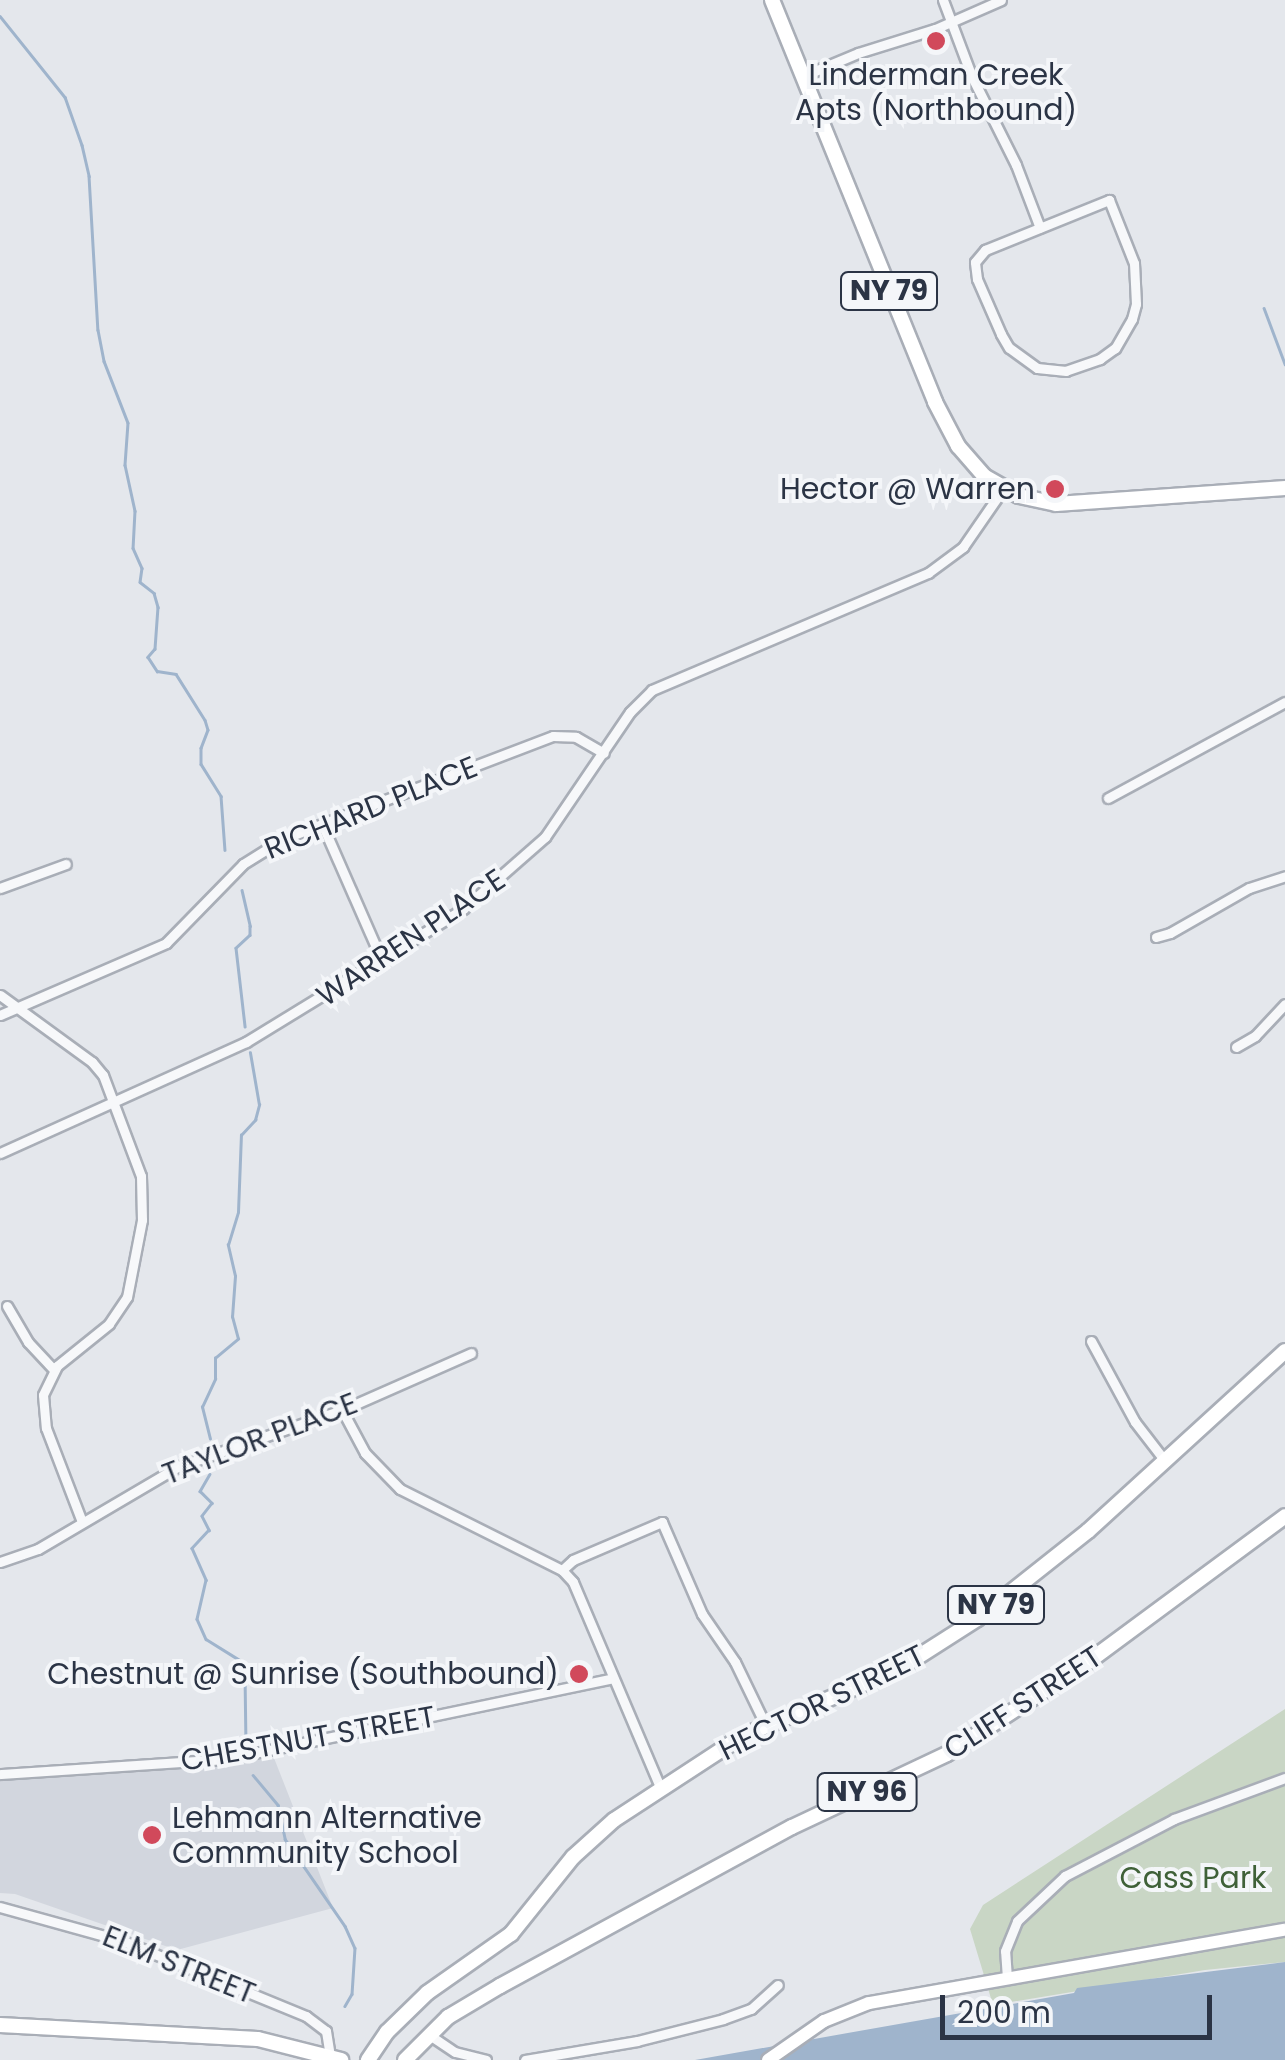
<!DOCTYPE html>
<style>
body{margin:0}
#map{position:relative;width:1285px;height:2060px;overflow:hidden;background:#e4e7ec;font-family:Poppins,sans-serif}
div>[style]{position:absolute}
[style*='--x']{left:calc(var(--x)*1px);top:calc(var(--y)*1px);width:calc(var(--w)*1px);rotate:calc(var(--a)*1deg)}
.built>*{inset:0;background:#d2d6de}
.green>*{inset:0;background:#c9d6c5}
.water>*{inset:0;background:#9fb4cc}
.stream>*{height:2.5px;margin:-1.25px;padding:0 1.25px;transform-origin:1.25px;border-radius:1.25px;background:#9fb4cc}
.roads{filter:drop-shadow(2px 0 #a9aeb7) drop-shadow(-2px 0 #a9aeb7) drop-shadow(0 2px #a9aeb7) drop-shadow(0 -2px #a9aeb7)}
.street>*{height:9px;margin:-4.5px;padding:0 4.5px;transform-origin:4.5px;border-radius:4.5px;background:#f7f8fa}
.secondary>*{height:12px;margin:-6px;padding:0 6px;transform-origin:6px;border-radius:6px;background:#fff}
.primary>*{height:14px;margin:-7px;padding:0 7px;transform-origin:7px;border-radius:7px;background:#fff}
.dots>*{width:28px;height:28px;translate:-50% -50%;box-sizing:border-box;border:5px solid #f4f6f9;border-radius:50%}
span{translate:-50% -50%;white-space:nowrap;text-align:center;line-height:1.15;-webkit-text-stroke:8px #f4f6f9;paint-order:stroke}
.shield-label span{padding:2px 8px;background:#f4f6f9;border:2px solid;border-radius:8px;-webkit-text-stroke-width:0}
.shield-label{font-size:28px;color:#2b3445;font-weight:700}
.poi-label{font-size:30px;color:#2b3445}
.right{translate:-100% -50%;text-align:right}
.left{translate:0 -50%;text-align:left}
.street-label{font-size:30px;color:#2b3445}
.park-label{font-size:30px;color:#3f6138}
.scale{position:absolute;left:940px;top:1995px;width:272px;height:45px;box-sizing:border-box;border:5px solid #2b3445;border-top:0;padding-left:12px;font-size:30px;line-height:35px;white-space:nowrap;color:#2b3445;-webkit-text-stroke:8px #f4f6f9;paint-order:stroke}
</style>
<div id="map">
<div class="built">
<i style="clip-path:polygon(274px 1758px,333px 1908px,177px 1950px,15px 1894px,0 1893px,0 1778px)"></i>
</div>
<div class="green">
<i style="clip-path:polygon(1285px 1709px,1285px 1962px,1205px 1970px,993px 2005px,970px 1929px,983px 1905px)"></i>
</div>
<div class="water">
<i style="clip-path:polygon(1285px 1962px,1285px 2060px,695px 2060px,1074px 1993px,1077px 1988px)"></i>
</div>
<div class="stream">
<i style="--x:0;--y:16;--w:104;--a:51.3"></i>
<i style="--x:65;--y:97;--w:51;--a:70.5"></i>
<i style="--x:82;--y:145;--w:32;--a:77"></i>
<i style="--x:89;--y:176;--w:154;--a:86.7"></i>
<i style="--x:98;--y:330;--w:32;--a:79"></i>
<i style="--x:104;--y:361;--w:66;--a:68.8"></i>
<i style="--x:128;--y:423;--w:42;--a:94.1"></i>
<i style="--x:125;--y:465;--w:47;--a:77.7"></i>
<i style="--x:135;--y:511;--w:37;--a:93"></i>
<i style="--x:133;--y:548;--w:22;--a:66"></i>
<i style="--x:142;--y:568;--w:14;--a:98"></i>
<i style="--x:140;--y:582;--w:18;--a:38"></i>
<i style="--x:154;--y:593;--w:15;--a:74"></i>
<i style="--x:158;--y:607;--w:42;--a:94.1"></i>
<i style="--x:155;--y:649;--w:11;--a:131"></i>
<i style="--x:148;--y:657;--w:17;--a:57"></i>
<i style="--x:157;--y:671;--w:19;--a:9"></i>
<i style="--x:176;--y:674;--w:54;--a:57.8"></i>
<i style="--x:205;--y:720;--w:10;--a:73"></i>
<i style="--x:208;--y:730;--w:19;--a:111"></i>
<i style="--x:201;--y:748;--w:16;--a:90"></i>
<i style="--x:201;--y:764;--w:38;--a:58"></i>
<i style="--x:221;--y:796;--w:54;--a:85.8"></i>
<i style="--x:1264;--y:308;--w:60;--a:69.4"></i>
<i style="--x:242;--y:890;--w:37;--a:77"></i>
<i style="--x:250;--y:926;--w:9;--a:90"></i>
<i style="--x:250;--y:935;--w:19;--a:137"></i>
<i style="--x:236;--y:948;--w:79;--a:83.4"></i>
<i style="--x:210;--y:1439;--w:33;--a:-104"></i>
<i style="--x:202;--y:1407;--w:31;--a:-65"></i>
<i style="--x:215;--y:1379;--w:21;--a:-90"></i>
<i style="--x:215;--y:1358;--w:30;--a:-40"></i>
<i style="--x:238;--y:1339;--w:23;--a:-105"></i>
<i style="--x:232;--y:1317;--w:41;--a:-85.8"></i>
<i style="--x:235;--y:1276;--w:32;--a:-103"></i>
<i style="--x:228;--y:1245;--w:34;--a:-73"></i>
<i style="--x:238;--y:1212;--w:77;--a:-87.8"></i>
<i style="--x:241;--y:1135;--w:21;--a:-47"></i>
<i style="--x:255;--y:1120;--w:16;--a:-75"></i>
<i style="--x:259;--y:1105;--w:53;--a:-99.8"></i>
<i style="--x:210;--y:1474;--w:20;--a:120"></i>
<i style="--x:200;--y:1491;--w:17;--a:45"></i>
<i style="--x:212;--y:1503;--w:16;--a:128"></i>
<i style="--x:202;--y:1516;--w:16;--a:63"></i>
<i style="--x:209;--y:1530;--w:25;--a:133"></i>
<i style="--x:192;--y:1548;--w:35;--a:66"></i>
<i style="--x:206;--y:1580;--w:40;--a:103"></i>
<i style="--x:197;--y:1619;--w:22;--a:66"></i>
<i style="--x:206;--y:1639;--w:39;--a:32"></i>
<i style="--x:239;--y:1660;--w:15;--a:67"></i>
<i style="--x:245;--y:1674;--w:75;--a:89.2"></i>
<i style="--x:253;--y:1775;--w:39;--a:50"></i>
<i style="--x:278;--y:1805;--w:35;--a:78"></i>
<i style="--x:285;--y:1839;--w:106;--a:55.4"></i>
<i style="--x:345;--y:1926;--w:24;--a:66"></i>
<i style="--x:355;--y:1948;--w:46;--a:93.7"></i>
<i style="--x:352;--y:1994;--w:14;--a:120"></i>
</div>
<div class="roads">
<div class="street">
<i style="--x:943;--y:0;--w:82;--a:69.4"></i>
<i style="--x:972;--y:77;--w:98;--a:63.4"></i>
<i style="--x:1016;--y:165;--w:67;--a:69.1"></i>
<i style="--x:803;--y:76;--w:60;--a:-22.7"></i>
<i style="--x:858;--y:53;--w:81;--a:-17.3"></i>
<i style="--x:935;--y:29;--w:72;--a:-23.7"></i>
<i style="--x:1109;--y:200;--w:68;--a:68.4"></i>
<i style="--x:1134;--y:263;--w:41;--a:87.2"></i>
<i style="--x:1136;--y:304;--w:16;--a:105"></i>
<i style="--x:1132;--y:319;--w:34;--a:120"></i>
<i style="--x:1115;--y:348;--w:19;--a:144"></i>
<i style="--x:1100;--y:359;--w:36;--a:161"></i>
<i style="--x:1066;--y:371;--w:29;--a:-174"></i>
<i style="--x:1037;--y:368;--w:34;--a:-144"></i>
<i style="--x:1009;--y:348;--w:16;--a:-120"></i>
<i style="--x:1001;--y:334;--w:60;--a:-113.6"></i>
<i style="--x:977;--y:279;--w:17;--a:-97"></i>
<i style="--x:975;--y:262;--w:16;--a:-50"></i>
<i style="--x:985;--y:250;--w:134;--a:-22"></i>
<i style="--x:1108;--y:798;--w:201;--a:-28.5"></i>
<i style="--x:322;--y:824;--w:150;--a:66.3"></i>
<i style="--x:0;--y:888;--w:70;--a:-20"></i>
<i style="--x:1156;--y:937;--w:15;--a:-16"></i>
<i style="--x:1170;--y:933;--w:91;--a:-29.7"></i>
<i style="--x:1249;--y:888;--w:38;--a:-18"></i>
<i style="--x:0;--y:995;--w:114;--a:36.1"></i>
<i style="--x:92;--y:1062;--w:17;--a:50"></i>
<i style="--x:103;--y:1075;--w:108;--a:69.4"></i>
<i style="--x:141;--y:1176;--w:44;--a:88.7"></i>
<i style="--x:142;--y:1220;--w:78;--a:101"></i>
<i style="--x:127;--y:1297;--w:32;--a:124"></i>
<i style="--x:109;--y:1324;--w:67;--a:141.1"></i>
<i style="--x:57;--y:1366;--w:32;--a:116"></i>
<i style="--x:43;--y:1395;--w:33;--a:85"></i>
<i style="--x:46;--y:1428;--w:101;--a:69"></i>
<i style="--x:0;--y:1015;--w:181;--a:-23.4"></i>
<i style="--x:166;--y:943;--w:110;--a:-45.7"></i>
<i style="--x:243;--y:864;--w:47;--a:-32"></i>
<i style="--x:283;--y:839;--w:289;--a:-20.9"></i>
<i style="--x:553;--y:736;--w:23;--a:2"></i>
<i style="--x:576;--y:737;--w:32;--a:30"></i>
<i style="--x:1236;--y:1047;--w:22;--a:-30"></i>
<i style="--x:1255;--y:1036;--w:44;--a:-46.8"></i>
<i style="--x:0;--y:1153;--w:270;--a:-24.3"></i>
<i style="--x:246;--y:1042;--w:255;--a:-31.5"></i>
<i style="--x:463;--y:909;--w:109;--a:-41.3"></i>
<i style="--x:545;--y:837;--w:151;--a:-55.8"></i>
<i style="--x:630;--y:712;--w:31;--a:-45"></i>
<i style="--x:652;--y:690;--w:300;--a:-23"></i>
<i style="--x:928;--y:573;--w:44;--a:-36.6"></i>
<i style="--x:963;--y:547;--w:70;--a:-55.4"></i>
<i style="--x:7;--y:1306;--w:42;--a:59.7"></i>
<i style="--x:28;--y:1342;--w:38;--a:47"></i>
<i style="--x:1091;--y:1341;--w:92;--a:61.5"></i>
<i style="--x:1135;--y:1422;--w:49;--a:52.4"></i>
<i style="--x:342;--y:1410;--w:49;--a:61.9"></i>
<i style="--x:365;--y:1453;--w:50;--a:45.8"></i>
<i style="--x:400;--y:1489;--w:181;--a:26.6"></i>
<i style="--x:562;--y:1570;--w:16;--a:47"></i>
<i style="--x:573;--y:1582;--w:225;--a:67"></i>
<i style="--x:0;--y:1562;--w:40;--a:-18.9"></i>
<i style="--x:38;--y:1549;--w:161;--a:-30.5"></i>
<i style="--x:177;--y:1467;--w:175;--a:-19.1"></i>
<i style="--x:342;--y:1410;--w:141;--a:-23.8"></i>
<i style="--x:562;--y:1570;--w:15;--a:-42"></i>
<i style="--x:573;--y:1560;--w:97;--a:-23.1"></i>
<i style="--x:662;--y:1522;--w:100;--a:66.5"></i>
<i style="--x:702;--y:1614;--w:58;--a:55.5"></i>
<i style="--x:735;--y:1662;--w:69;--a:64.2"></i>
<i style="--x:0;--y:1774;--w:226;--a:-3.8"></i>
<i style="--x:226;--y:1759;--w:395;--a:-11.8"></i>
<i style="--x:0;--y:1907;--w:128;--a:15.5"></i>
<i style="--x:123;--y:1941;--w:198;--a:22.3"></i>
<i style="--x:306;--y:2016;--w:25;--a:37"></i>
<i style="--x:326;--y:2031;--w:25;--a:81"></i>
<i style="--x:1007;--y:1978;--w:27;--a:-94"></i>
<i style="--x:1005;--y:1951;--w:32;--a:-68"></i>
<i style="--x:1017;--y:1921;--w:66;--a:-43.2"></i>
<i style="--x:1065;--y:1876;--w:123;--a:-27.6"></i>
<i style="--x:1174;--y:1819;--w:118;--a:-20.3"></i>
<i style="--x:428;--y:2034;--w:32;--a:34"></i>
<i style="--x:455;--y:2052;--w:32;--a:14"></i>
<i style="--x:525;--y:2060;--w:114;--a:-9.6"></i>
<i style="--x:637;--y:2041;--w:89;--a:-14.3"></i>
<i style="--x:723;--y:2019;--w:30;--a:-20"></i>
<i style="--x:751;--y:2009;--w:36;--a:-42"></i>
</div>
<div class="secondary">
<i style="--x:768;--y:2060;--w:68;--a:-34.9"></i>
<i style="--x:824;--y:2021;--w:48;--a:-21.8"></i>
<i style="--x:869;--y:2003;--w:422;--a:-10"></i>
</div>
<div class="primary">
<i style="--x:772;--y:0;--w:434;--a:67.9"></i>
<i style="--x:935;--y:402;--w:50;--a:62.4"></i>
<i style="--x:958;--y:446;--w:40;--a:49"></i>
<i style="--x:984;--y:476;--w:40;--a:29.7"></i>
<i style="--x:1019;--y:496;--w:38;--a:12"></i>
<i style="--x:1056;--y:504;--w:230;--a:-4"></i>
<i style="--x:0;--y:2025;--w:258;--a:3.1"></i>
<i style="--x:258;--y:2039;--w:86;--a:14.2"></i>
<i style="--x:368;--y:2060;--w:34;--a:-56"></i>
<i style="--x:387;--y:2032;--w:56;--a:-44.3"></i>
<i style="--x:427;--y:1993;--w:103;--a:-35.1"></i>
<i style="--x:511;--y:1934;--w:99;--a:-51.2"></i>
<i style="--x:573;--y:1857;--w:55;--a:-42.1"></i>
<i style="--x:614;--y:1820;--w:152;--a:-33.2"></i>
<i style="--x:741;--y:1737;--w:176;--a:-23.5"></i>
<i style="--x:902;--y:1667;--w:89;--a:-32.6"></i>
<i style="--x:977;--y:1619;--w:142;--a:-38.4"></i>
<i style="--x:1088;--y:1531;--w:267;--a:-42.4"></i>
<i style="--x:405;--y:2060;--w:61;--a:-45"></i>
<i style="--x:448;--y:2017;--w:61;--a:-30.8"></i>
<i style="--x:500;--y:1986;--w:332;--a:-28.6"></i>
<i style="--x:792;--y:1827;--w:171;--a:-25.2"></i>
<i style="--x:947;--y:1754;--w:168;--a:-33.1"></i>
<i style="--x:1088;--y:1662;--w:245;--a:-36.5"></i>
</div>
</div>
<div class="dots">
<i style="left:936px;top:41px;background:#d1495b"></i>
<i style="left:1055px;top:489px;background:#d1495b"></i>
<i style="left:579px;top:1674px;background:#d1495b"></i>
<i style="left:152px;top:1835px;background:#d1495b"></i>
</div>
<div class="shield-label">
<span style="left:889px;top:291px">NY 79</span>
<span style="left:996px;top:1605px">NY 79</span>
<span style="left:867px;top:1792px">NY 96</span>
</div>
<div class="poi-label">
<span style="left:936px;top:92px">Linderman Creek<br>Apts (Northbound)</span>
<span class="right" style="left:1035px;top:489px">Hector @ Warren</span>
<span class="right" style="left:559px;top:1674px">Chestnut @ Sunrise (Southbound)</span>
<span class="left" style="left:172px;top:1835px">Lehmann Alternative<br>Community School</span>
</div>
<div class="street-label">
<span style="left:371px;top:808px;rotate:-22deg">RICHARD PLACE</span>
<span style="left:411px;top:938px;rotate:-34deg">WARREN PLACE</span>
<span style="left:260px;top:1439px;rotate:-21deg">TAYLOR PLACE</span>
<span style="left:822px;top:1703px;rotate:-26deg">HECTOR STREET</span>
<span style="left:1023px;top:1703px;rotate:-33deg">CLIFF STREET</span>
<span style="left:308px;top:1739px;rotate:-10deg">CHESTNUT STREET</span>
<span style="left:179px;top:1965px;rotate:22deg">ELM STREET</span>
</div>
<div class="park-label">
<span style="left:1193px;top:1878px">Cass Park</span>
</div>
<div class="scale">200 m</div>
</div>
